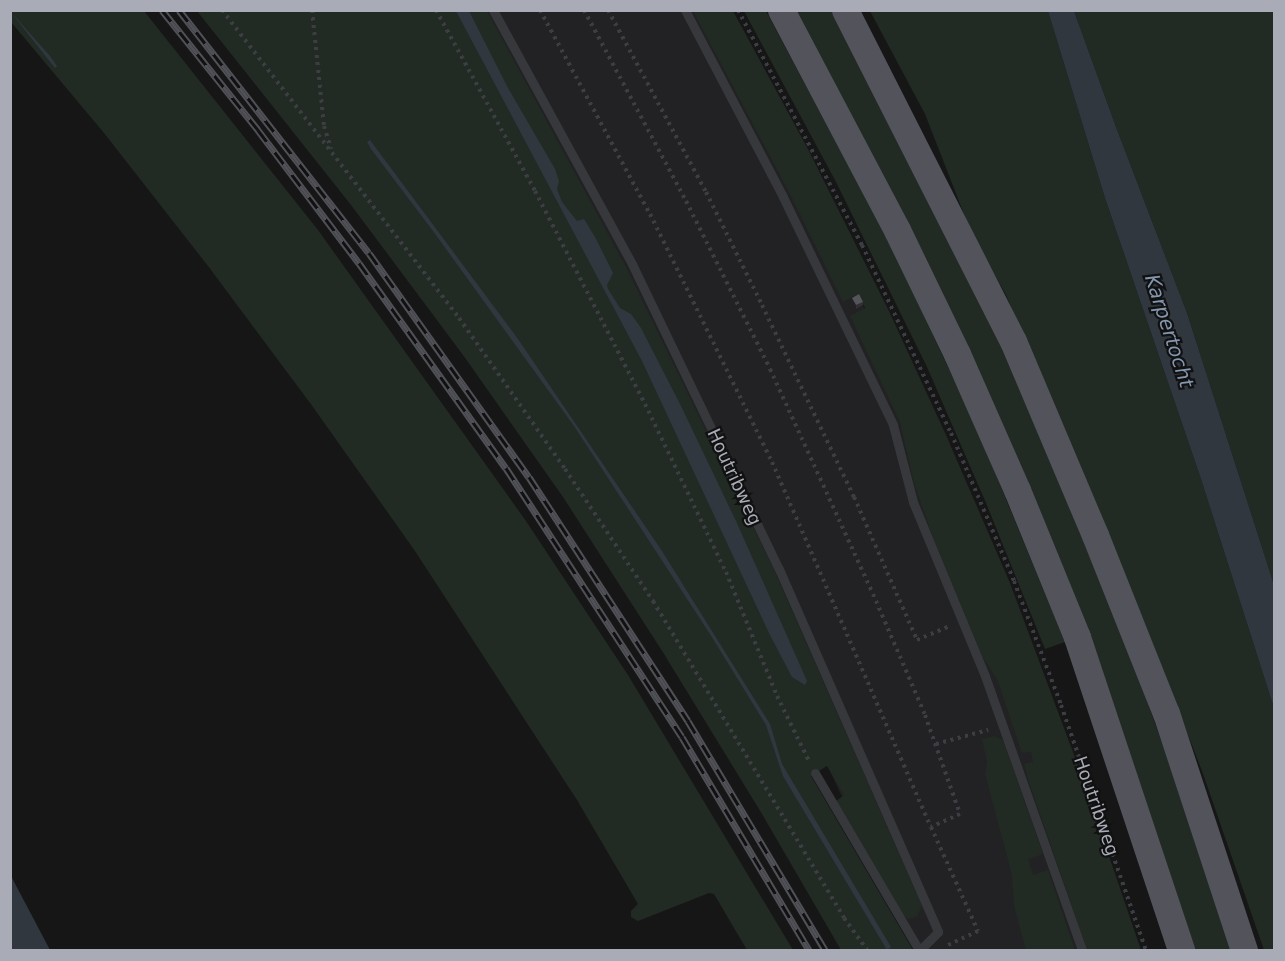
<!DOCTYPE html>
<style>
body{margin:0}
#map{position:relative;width:1285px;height:961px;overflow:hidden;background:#161617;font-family:"DejaVu Sans",sans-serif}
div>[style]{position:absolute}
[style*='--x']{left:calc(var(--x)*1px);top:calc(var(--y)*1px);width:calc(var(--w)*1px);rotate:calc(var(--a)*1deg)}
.built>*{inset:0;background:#222224}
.green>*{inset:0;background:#222a24}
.water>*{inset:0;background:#30373f}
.path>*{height:4px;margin-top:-2px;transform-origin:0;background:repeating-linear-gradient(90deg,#3d3e43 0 3px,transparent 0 7.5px)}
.service>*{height:9px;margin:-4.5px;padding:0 4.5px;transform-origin:4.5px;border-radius:4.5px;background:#37383c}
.primary>*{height:27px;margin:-13.5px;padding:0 13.5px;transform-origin:13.5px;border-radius:13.5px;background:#53545b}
.rail>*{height:7px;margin-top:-3.5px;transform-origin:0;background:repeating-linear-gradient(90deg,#111112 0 14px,#505157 0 28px);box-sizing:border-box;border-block:2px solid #505157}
.shaded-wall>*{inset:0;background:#313134}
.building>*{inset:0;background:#54555a}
span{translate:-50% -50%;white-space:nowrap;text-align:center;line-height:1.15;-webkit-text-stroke:4.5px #111112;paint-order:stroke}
.street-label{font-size:18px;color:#a9acb6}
.water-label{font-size:20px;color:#8396ae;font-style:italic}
.frame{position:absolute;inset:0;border:12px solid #a9acb6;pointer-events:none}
</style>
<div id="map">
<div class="built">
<i style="clip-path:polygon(473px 11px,706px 11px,858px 294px,1014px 656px,1111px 950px,914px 950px)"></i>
</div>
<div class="green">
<i style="clip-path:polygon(10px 11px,144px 11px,318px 230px,526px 521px,628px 675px,793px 950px,747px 950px,714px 894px,709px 893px,638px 921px,631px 917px,631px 911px,638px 904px,577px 800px,415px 551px,313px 407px,208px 266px,104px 133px,11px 22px)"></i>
<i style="clip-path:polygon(197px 11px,487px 11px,626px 267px,774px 570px,922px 906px,917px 916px,908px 919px,902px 914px,836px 801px,844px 795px,827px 766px,811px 776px,913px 950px,841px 950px,762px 814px,664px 654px,563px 497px,463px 355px,351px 205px)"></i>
<i style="clip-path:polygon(693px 11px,733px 11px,809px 151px,888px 309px,946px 435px,1010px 583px,1080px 771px,1141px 950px,1087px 950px,1029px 782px,1024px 764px,1033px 762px,1031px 752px,1022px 753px,998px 681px,982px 656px,932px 535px,914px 483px,900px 422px,850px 316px,865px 308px,858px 294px,843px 302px,790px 194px)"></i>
<i style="clip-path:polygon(744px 11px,766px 11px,886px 236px,974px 422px,1065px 642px,1045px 649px,986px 503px,927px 367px,836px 182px)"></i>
<i style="clip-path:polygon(795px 11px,831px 11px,896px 132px,999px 341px,1109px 597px,1169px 762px,1232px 950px,1195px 950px,1087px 634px)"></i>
<i style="clip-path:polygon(870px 11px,1048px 11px,1105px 198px,1200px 476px,1274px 708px,1274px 950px,1264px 950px,1202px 771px,1146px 626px,1006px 295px,971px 232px,925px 114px)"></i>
<i style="clip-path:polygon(1074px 11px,1274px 11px,1274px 585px,1187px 313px,1116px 127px)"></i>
<i style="clip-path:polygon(994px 736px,1003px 740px,1043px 854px,1028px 859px,1033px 875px,1048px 870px,1075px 950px,1026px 950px,1014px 906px,1012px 875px,985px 774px,987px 762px,982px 739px)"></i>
</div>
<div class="water">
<i style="clip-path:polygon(10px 11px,50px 56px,57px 66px,55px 68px)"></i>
<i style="clip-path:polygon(456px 11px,469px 11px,508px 88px,555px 169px,559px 181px,557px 189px,562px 202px,577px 221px,584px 219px,595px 237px,613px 273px,607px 285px,608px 289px,620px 308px,631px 314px,641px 328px,681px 406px,736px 521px,807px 681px,805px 685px,792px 677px,770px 635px,642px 361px)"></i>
<i style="clip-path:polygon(1048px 11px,1074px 11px,1116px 127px,1187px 313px,1274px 585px,1274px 708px,1200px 476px,1105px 198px)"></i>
<i style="clip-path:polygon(370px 140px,518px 339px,662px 551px,770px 724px,782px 764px,891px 947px,887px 950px,783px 776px,766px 725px,710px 634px,574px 426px,433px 231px,371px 149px,367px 142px)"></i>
<i style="clip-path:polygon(10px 876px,11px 876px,50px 950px,11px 950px)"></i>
</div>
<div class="path">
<i style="--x:222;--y:10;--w:389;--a:52.4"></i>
<i style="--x:459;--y:318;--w:184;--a:54.9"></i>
<i style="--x:565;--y:469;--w:159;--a:56.3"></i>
<i style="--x:653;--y:601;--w:370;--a:58.9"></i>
<i style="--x:844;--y:918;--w:39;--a:54"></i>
<i style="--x:312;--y:10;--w:117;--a:84.1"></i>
<i style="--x:324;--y:126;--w:24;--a:73"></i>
<i style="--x:436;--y:10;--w:206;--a:61.3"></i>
<i style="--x:535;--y:191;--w:240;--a:62.7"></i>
<i style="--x:645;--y:404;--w:187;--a:64.3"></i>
<i style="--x:726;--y:572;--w:134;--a:67.6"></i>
<i style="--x:777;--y:696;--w:72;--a:63.8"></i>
<i style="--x:540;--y:10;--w:232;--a:61.7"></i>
<i style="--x:650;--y:214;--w:276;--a:63.8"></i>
<i style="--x:772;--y:462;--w:398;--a:66.5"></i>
<i style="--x:584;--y:10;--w:217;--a:61.9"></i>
<i style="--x:686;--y:201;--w:188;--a:63.4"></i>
<i style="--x:770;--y:369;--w:247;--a:65.4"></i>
<i style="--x:873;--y:594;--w:132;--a:66.7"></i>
<i style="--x:925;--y:715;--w:105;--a:70.5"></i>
<i style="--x:960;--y:814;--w:32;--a:156"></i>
<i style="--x:931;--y:827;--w:114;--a:65.7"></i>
<i style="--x:978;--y:931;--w:33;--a:155"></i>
<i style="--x:608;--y:10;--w:207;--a:61.7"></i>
<i style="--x:706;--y:192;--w:126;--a:63.6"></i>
<i style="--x:762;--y:305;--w:213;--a:64.4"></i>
<i style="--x:854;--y:497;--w:156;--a:66.2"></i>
<i style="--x:917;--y:640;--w:36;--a:-23"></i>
<i style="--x:738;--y:10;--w:266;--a:62.2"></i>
<i style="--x:862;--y:245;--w:208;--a:64.7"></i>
<i style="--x:951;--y:433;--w:161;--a:66.9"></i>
<i style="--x:1014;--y:581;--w:133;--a:69.2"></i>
<i style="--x:1061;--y:705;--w:259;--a:70.9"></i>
<i style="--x:936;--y:744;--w:54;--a:-15.1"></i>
</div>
<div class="service">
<i style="--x:493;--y:10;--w:290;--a:61.3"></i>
<i style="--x:632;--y:264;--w:339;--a:64.3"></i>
<i style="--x:779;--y:569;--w:396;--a:66.3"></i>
<i style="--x:938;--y:932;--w:25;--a:135"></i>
<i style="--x:685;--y:10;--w:211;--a:62.3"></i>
<i style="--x:783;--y:197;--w:253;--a:64.2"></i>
<i style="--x:893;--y:425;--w:80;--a:75.4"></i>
<i style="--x:913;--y:502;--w:188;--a:67.5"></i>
<i style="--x:985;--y:676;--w:291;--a:70.5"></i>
<i style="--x:815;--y:773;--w:205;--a:59.6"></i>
</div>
<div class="primary">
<i style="--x:781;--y:10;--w:249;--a:62.2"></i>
<i style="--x:897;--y:230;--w:138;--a:64.2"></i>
<i style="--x:957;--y:354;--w:149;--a:66.2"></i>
<i style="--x:1017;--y:490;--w:159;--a:67.8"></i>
<i style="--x:1077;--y:637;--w:330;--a:71.6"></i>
<i style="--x:845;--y:10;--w:371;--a:63.1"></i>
<i style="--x:1013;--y:341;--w:211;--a:67.1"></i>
<i style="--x:1095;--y:535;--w:192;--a:68.3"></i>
<i style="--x:1166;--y:713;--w:250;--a:71.8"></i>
</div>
<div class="rail">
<i style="--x:162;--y:10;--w:154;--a:51.3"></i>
<i style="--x:258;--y:130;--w:167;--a:52.8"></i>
<i style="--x:359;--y:263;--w:252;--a:54.4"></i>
<i style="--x:506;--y:468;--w:321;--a:56.8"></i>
<i style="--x:682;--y:737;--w:248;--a:59.2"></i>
<i style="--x:179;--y:10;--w:308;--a:52"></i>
<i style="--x:369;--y:253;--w:275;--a:54.5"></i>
<i style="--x:529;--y:477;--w:291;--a:56.9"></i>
<i style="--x:688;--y:721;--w:267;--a:59.1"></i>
</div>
<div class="shaded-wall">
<i style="clip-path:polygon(863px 302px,863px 305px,856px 309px,856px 305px)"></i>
</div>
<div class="building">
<i style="clip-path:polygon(859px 294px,863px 302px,856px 305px,852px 298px)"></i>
</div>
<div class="street-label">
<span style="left:734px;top:477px;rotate:65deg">Houtribweg</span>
<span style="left:1096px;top:806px;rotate:71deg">Houtribweg</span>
</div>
<div class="water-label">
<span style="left:1169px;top:331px;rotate:72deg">Karpertocht</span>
</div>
<div class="frame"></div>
</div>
